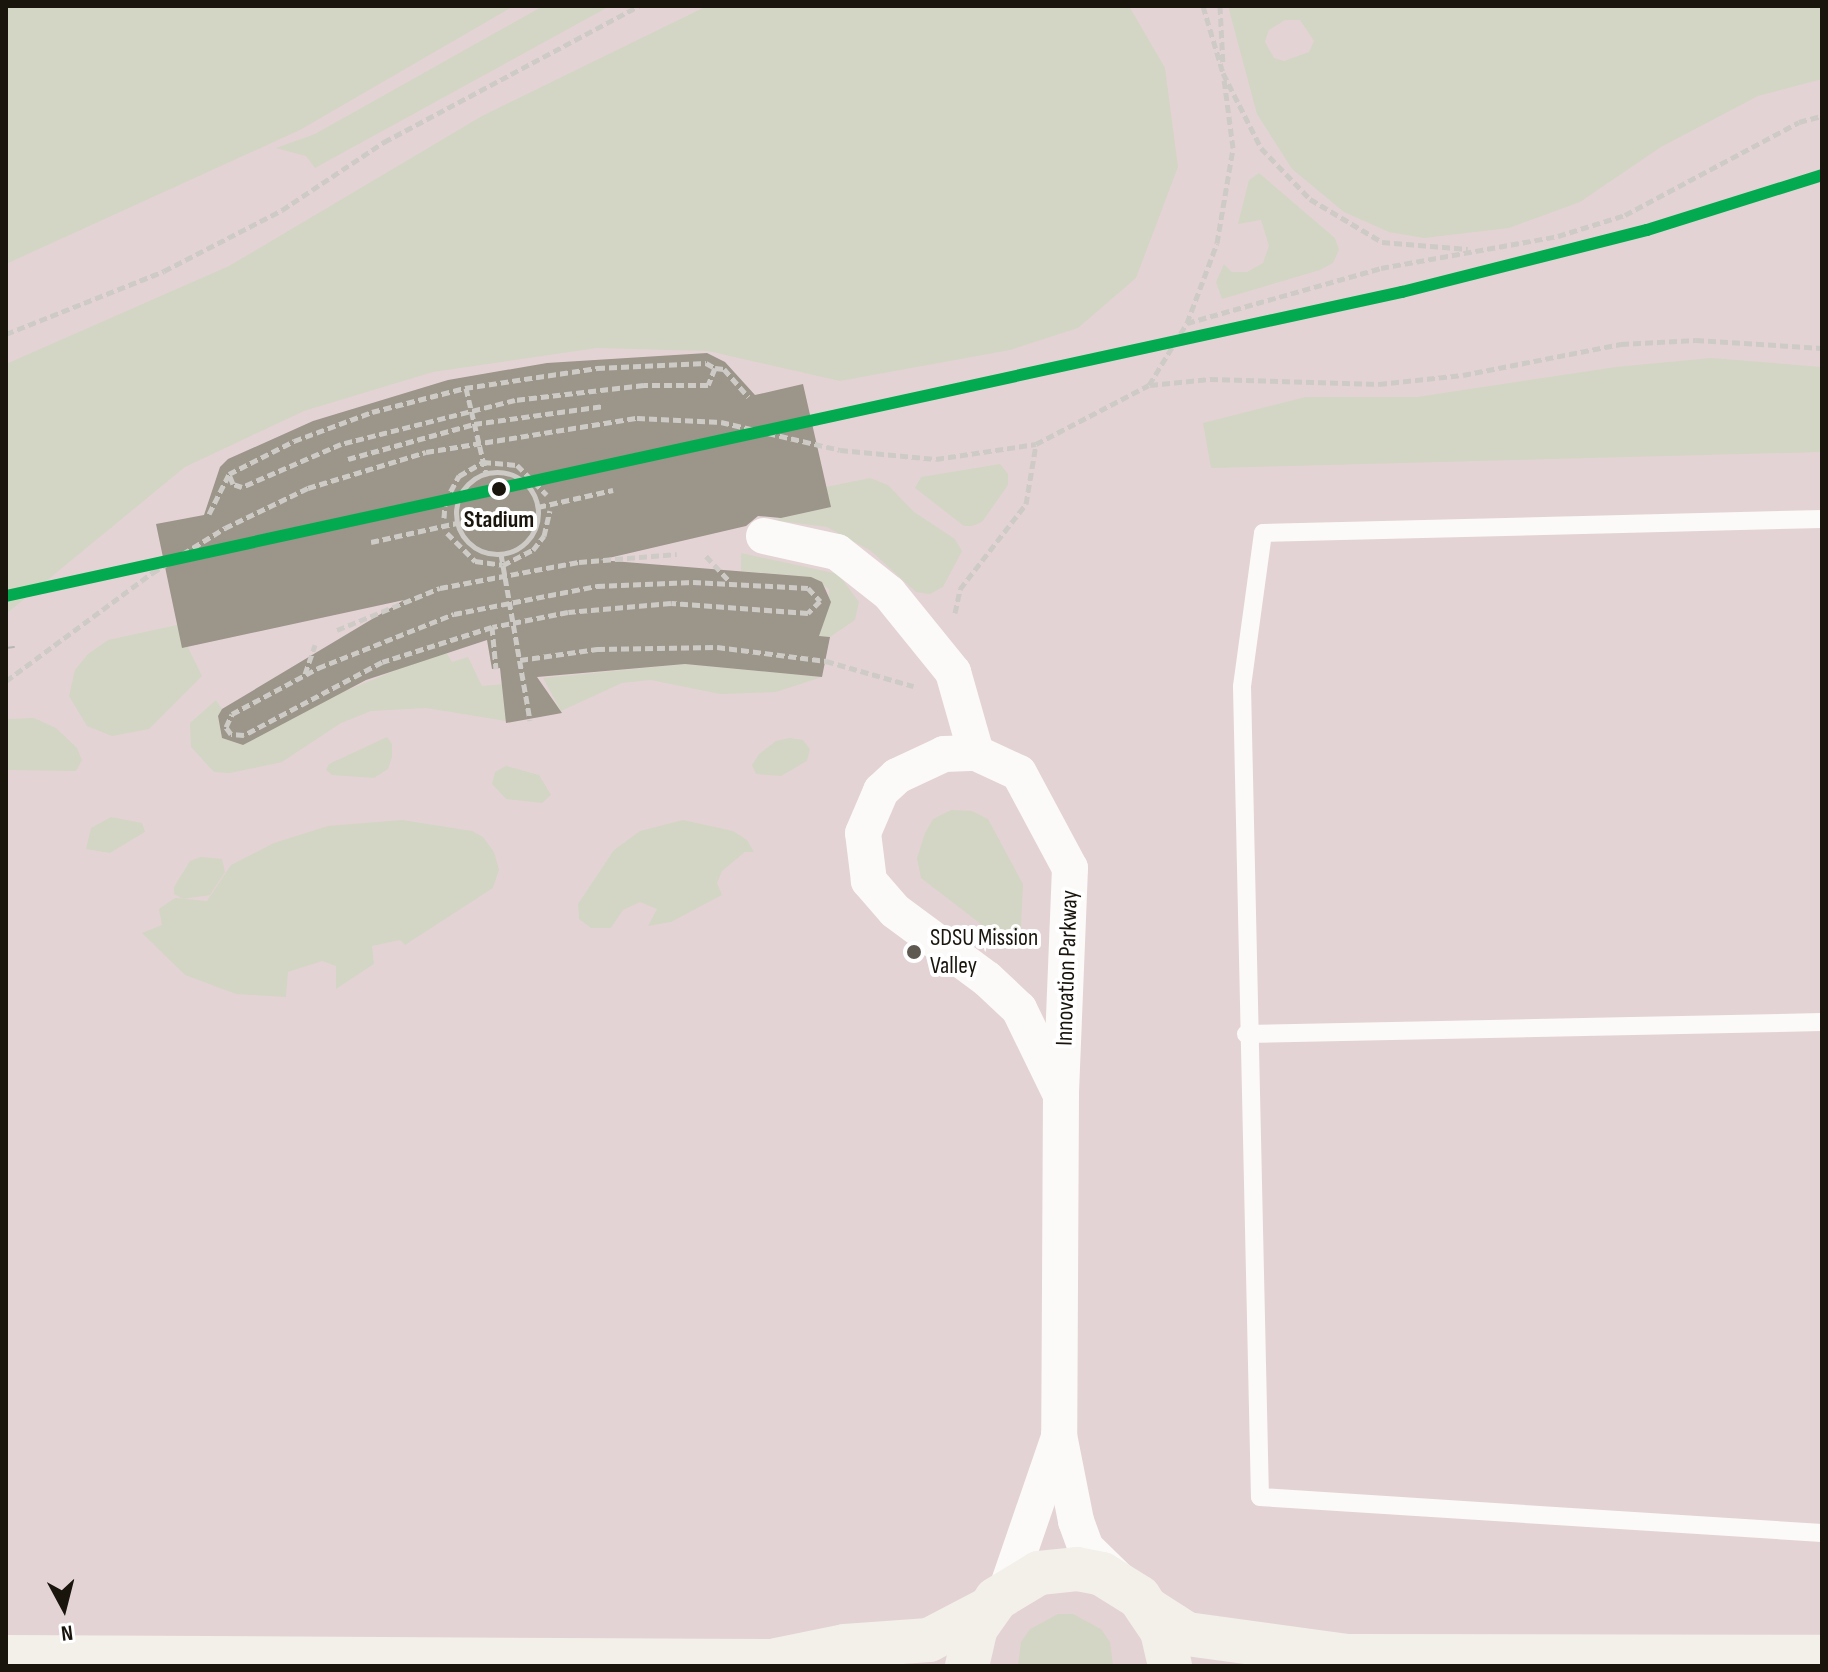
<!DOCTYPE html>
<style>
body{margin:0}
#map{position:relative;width:1828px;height:1672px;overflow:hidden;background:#e2dbce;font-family:"Sofia Sans Condensed",sans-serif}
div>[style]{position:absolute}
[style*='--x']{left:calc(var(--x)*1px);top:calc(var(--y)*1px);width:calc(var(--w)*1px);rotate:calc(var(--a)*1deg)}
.education>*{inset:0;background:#e4d3d4}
.green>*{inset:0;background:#d3d6c4}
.building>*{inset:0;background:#9b958a}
.path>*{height:5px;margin-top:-2.5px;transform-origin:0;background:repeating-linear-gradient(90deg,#cecbc7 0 8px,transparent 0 12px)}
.path>.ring{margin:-2.5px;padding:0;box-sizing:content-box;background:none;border:5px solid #cecbc7;border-radius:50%}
.lane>*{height:18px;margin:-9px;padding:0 9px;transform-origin:9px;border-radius:9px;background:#fbfaf8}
.street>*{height:36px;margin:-18px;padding:0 18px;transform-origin:18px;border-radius:18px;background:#fbfaf8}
.secondary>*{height:44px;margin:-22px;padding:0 22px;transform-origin:22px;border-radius:22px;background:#f2f0e9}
.tram>*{height:2px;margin:-1px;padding:0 1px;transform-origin:1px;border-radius:1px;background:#b8b6b3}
.rail-1>*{height:12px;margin:-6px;padding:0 6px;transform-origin:6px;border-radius:6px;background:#04aa4f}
.dots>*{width:22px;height:22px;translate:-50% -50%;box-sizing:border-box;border:4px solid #fff;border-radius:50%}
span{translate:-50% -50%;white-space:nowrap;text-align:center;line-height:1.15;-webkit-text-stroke:8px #fff;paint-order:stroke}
.stop-label{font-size:24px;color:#19150d;font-weight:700}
.poi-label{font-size:24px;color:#19150d}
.left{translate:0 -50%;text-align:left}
.street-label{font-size:24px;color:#19150d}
.frame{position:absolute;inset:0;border:8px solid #19150d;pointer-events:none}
.north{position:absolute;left:24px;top:1568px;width:80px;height:80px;-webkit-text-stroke:6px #fff;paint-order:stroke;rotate:173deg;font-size:22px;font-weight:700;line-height:32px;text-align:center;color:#19150d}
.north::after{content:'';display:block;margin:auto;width:28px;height:36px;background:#19150d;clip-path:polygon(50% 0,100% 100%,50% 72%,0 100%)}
</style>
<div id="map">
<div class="education">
<i style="clip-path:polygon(497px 6px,1822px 6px,1822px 1666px,6px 1666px,6px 238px)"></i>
</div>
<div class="green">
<i style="clip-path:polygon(6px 6px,514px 6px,300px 130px,6px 264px)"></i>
<i style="clip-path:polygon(543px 6px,610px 6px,315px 168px,306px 156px,276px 148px,315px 134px)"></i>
<i style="clip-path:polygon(707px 6px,1129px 6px,1165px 68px,1178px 167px,1136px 278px,1078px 328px,1010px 350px,840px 381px,708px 351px,597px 348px,433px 372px,304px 411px,185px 467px,6px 614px,6px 364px,229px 266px,482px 116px)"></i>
<i style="clip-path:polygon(evenodd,1228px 6px,1822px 6px,1822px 79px,1758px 96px,1661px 147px,1580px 202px,1509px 228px,1424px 238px,1389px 232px,1344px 212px,1292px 169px,1257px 114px,1228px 6px,1285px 20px,1300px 20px,1314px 41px,1309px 52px,1284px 61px,1274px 58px,1265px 42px,1269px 30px,1285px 20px)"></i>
<i style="clip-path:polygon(1259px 173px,1335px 238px,1339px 250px,1333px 263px,1320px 270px,1222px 299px,1216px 282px,1224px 264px,1232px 272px,1247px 272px,1263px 263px,1269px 246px,1261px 220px,1238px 224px,1249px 180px)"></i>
<i style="clip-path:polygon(1711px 358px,1822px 367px,1822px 452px,1211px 468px,1203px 423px,1306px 397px,1417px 397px,1616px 367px)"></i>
<i style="clip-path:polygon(1000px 464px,1008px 474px,1008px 485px,982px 522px,972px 526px,964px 526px,915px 488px,921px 477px)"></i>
<i style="clip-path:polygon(870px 478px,888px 485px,914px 512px,955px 539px,962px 551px,943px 587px,930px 594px,916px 592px,871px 551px,827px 527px,773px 520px,830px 507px,826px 487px)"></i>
<i style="clip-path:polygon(741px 553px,838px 574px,859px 602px,855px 620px,830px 637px,788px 632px,828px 611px,829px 589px,810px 577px,741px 571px)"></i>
<i style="clip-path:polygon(177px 625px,202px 676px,149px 729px,112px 736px,87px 726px,69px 696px,75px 670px,88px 654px,108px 640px)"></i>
<i style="clip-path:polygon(445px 650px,452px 662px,468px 657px,482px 686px,505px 684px,506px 721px,426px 708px,371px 711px,341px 723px,282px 762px,230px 773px,214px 772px,191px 747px,190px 723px,216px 700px,222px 709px,218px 717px,222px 738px,243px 745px,321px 701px)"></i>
<i style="clip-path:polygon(685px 664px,822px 677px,776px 692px,720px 694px,651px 680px,622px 683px,561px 711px,543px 678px)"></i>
<i style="clip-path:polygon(34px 718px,56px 728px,77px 748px,82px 760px,76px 771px,6px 770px,6px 719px)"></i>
<i style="clip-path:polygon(387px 737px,392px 744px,392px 757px,388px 769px,374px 778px,332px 775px,326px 770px,329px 764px)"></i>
<i style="clip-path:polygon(789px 738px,803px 740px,810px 749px,807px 761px,781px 776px,756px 774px,752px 765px,759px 754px,776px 741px)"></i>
<i style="clip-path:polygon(506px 766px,539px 775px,551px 795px,542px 803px,506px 799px,492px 784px,495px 772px)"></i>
<i style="clip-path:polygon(951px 810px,972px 811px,988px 819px,1023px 884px,1020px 947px,1012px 948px,921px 878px,917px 858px,925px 833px,933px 819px)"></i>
<i style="clip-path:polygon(111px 817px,142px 823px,145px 832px,110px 853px,86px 849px,91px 828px)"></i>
<i style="clip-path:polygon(402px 820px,472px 831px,483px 837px,494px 852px,499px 870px,493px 888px,405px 945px,400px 940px,372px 946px,374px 964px,336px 989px,336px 966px,322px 961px,288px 972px,286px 997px,236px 994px,185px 975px,142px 933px,162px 925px,159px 909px,175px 898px,207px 901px,231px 865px,274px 843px,328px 826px)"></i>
<i style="clip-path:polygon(683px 820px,733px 831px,747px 840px,754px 852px,745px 852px,722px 871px,717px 883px,722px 895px,671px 922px,648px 926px,657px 909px,640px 902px,623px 910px,611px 928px,591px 928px,579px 919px,578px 904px,614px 850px,640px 831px)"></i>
<i style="clip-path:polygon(201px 857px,222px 859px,225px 872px,210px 895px,183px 899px,174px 894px,174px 887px,190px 861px)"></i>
<i style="clip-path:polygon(1058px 1614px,1073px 1614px,1101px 1629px,1110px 1642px,1113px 1666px,1018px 1666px,1021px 1642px,1030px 1629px)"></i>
</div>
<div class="building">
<i style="clip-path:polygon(707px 353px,725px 362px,755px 395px,803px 384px,831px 507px,781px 518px,758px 516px,746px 526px,600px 560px,811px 577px,822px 582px,831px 602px,819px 636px,830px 637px,822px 677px,685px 664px,537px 677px,562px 713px,506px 723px,500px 668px,492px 669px,487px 640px,366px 680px,243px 745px,222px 738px,218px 716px,222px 709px,404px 600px,182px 648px,156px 524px,204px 515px,220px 467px,228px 459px,313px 421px,448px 380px,547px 363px)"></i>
</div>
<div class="path">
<i style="--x:1203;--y:6;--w:70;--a:73.4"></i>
<i style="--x:1223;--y:73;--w:84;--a:63.1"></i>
<i style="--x:1261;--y:148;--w:71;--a:46.1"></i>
<i style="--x:1310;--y:199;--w:84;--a:30.8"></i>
<i style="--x:1382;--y:242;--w:86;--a:4.7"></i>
<i style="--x:1220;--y:6;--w:59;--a:87.1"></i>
<i style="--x:1187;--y:323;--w:85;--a:-69.4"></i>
<i style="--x:1217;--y:243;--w:96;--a:-80.4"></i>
<i style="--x:1233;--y:148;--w:70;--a:-97.4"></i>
<i style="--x:6;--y:334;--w:170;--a:-21.7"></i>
<i style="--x:164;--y:271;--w:133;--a:-27.3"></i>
<i style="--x:282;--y:210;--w:123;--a:-33.7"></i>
<i style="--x:384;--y:142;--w:289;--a:-28.1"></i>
<i style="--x:706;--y:363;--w:10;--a:29"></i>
<i style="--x:715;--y:368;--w:18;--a:112"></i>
<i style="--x:708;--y:385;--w:64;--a:180"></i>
<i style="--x:644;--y:385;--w:130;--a:173.4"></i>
<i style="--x:515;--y:400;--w:179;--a:165.8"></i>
<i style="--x:341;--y:444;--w:108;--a:156.5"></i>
<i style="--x:242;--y:487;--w:9;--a:-162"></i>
<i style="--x:233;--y:484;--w:11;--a:-112"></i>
<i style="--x:229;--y:474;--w:73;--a:-26.9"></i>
<i style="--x:294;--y:441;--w:83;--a:-20.4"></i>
<i style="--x:372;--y:412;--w:96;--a:-14.5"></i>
<i style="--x:465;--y:388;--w:134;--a:-8.6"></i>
<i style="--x:597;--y:368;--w:109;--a:-2.6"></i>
<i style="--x:715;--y:368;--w:9;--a:6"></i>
<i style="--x:724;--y:369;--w:37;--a:49"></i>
<i style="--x:1150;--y:385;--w:60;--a:-5.7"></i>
<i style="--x:1210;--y:379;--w:169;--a:1.7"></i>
<i style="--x:1379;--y:384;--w:84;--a:-6.1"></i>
<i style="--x:1463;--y:375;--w:161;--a:-11.1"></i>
<i style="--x:1621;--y:344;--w:75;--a:-3.1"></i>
<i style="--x:1696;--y:340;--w:126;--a:3.6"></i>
<i style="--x:466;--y:388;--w:87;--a:76.8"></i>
<i style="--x:348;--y:459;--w:131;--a:-15.5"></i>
<i style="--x:474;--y:424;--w:131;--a:-7.9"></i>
<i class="ring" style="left:456px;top:472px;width:77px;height:77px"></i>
<i style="--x:538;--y:507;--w:77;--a:-12.8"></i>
<i style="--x:209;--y:514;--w:45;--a:-63.4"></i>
<i style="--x:444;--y:518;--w:16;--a:-86"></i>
<i style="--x:445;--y:502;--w:30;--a:-62"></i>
<i style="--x:459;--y:476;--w:28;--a:-30"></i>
<i style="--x:483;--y:462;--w:34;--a:5"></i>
<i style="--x:517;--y:465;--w:42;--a:45"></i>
<i style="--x:447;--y:533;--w:40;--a:45"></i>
<i style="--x:475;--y:561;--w:28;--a:8"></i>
<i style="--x:503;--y:565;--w:34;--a:-27"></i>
<i style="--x:533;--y:550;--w:18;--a:-52"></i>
<i style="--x:544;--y:536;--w:26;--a:-77"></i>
<i style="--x:371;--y:542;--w:88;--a:-12.5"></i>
<i style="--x:501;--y:554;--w:169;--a:80.1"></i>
<i style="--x:706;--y:556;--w:35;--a:47"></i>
<i style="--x:693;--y:582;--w:115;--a:3"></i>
<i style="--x:808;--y:588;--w:18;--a:47"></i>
<i style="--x:820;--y:601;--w:17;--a:135"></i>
<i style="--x:808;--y:613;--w:137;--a:-175.8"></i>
<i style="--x:671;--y:603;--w:103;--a:175"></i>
<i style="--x:568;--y:612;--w:77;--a:168.8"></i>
<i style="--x:492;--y:627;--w:115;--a:162.3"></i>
<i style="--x:382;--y:662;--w:156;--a:152.1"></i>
<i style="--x:244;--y:735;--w:13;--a:-176"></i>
<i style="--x:231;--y:734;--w:9;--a:-126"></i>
<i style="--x:226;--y:727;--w:14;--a:-65"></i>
<i style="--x:232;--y:714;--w:98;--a:-28.1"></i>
<i style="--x:318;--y:668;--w:146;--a:-21.7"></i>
<i style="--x:454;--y:614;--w:146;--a:-11.1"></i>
<i style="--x:597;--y:586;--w:96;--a:-2.4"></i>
<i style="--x:955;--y:613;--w:25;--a:-78"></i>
<i style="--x:960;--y:589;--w:108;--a:-52.2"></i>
<i style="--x:1026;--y:504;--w:61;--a:-80.5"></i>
<i style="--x:492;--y:627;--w:42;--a:84.6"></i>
<i style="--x:337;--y:630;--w:111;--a:-22.2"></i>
<i style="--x:440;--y:588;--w:141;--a:-10.6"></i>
<i style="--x:579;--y:562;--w:98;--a:-4.7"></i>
<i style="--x:520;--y:660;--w:78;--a:-8.1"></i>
<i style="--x:597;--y:649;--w:120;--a:-1"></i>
<i style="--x:717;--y:647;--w:110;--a:7.3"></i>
<i style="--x:826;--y:661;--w:91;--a:16"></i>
<i style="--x:305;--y:674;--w:31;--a:-71"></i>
<i style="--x:6;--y:681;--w:182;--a:-36.5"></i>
<i style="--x:152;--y:573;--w:86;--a:-31.7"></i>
<i style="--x:225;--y:528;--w:92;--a:-25.7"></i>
<i style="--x:308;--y:488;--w:123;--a:-17"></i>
<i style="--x:426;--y:452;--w:214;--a:-9.2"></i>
<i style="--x:637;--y:418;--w:84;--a:2.7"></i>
<i style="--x:721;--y:422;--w:122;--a:13.2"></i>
<i style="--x:840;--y:450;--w:96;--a:5.4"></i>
<i style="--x:936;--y:459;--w:101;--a:-8.5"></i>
<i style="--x:1036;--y:444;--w:127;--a:-27.6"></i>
<i style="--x:1149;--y:385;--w:73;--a:-58.5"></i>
<i style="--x:1187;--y:323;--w:202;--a:-15.8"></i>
<i style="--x:1381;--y:268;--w:180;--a:-10.2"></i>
<i style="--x:1558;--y:236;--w:70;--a:-17.4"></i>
<i style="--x:1625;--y:215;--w:197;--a:-28.1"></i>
<i style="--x:1799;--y:122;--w:24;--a:-15"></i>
</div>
<div class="lane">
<i style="--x:1822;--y:519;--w:559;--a:178.57"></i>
<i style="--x:1263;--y:533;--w:155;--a:97.8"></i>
<i style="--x:1242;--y:687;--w:810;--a:88.73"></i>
<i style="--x:1260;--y:1497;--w:563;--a:3.67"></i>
<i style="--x:1246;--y:1034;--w:576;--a:-1.19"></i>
</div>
<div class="street">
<i style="--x:764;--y:536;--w:75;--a:12.4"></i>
<i style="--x:837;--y:552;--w:66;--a:38.3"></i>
<i style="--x:889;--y:593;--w:102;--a:51"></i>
<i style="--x:953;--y:672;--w:84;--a:74.1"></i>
<i style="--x:976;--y:753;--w:47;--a:24.9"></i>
<i style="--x:1019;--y:773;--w:108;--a:61.8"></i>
<i style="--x:1070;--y:868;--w:227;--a:92.3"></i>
<i style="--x:1061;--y:1095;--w:96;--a:-116"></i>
<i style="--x:1019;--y:1009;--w:44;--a:-136.8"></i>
<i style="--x:987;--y:979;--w:114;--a:-143.5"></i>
<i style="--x:895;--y:911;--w:40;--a:-131"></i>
<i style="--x:869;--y:881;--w:48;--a:-97.1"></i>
<i style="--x:863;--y:833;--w:46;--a:-66.8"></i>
<i style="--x:881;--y:791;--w:22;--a:-43"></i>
<i style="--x:897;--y:776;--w:52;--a:-25.1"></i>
<i style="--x:944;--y:754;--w:32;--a:-2"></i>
<i style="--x:1061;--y:1095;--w:340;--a:90.3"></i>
<i style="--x:1059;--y:1435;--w:88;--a:78.8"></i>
<i style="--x:1076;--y:1521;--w:29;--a:70"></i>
<i style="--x:1086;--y:1548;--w:50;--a:44.2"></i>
<i style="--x:1006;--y:1591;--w:163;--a:-71"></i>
</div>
<div class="secondary">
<i style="--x:1151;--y:1611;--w:43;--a:32.6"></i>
<i style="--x:1187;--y:1634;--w:162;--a:7.8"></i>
<i style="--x:1347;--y:1656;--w:475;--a:0.1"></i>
<i style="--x:6;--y:1657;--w:767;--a:0.3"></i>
<i style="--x:773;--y:1661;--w:35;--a:8"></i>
<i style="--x:776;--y:1660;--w:70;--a:-11.5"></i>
<i style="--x:845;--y:1646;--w:84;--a:-4.1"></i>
<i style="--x:929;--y:1640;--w:67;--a:-27.7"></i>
<i style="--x:967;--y:1666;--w:39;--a:-77"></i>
<i style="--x:976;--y:1628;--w:35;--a:-55"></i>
<i style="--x:996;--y:1599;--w:50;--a:-31.2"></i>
<i style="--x:1039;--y:1573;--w:38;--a:-6"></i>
<i style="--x:1077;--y:1569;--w:25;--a:11"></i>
<i style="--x:1102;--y:1574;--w:44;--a:31.9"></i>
<i style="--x:1139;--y:1597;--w:41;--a:55.9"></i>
<i style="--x:1162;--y:1631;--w:36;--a:77"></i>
</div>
<div class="tram">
<i style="--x:6;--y:648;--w:8;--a:-7"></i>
</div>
<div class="rail-1">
<i style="--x:6;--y:596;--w:1429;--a:-12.29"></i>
<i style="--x:1402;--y:292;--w:253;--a:-14.2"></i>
<i style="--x:1647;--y:230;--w:183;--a:-17.4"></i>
</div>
<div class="dots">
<i style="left:499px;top:489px;background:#19150d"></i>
<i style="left:914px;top:952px;background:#5f5a51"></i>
</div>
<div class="stop-label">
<span style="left:499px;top:520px">Stadium</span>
</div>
<div class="poi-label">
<span class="left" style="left:930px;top:952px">SDSU Mission<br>Valley</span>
</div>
<div class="street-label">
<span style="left:1067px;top:968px;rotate:-88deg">Innovation Parkway</span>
</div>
<div class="frame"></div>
<div class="north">N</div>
</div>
